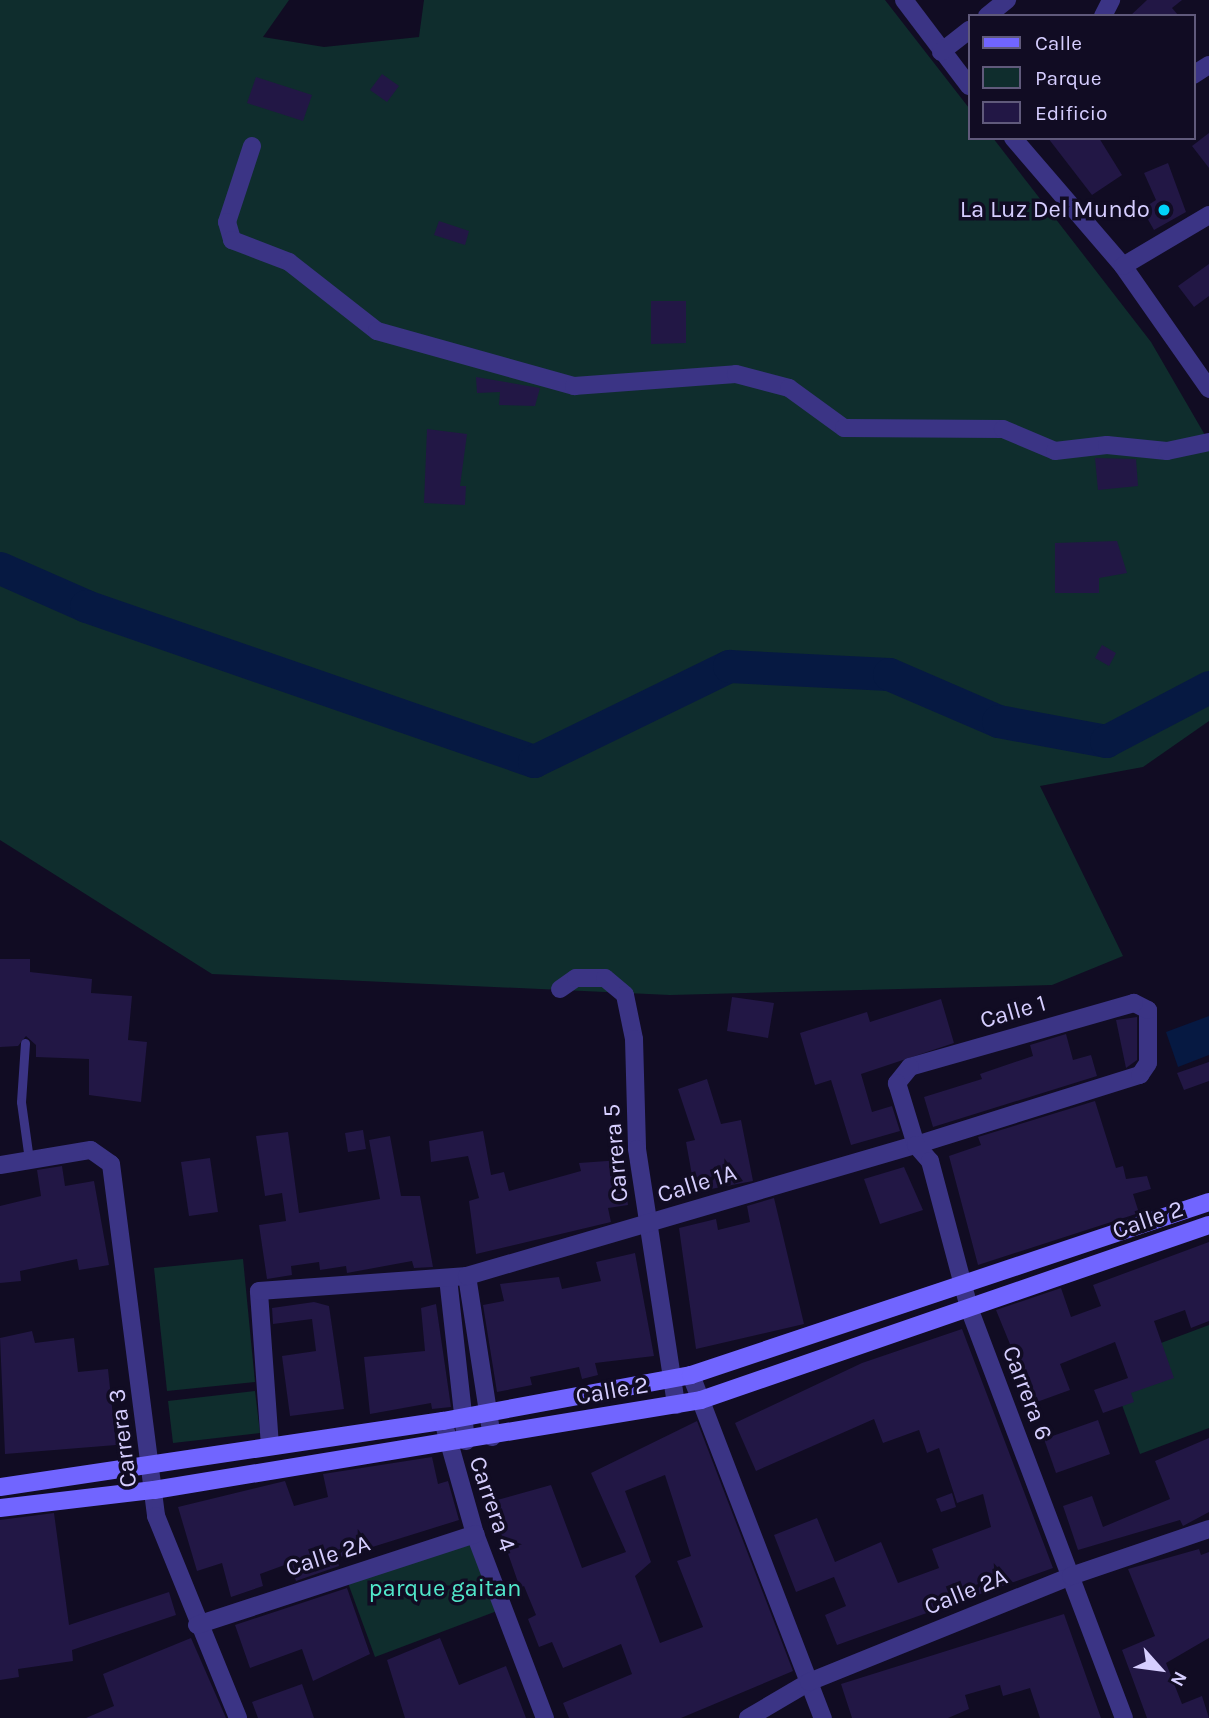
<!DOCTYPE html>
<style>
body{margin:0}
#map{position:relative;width:1209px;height:1718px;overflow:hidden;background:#110c23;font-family:Karla,sans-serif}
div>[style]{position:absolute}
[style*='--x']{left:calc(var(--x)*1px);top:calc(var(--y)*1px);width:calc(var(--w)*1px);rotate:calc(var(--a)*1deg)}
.green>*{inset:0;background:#0f2d2d}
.water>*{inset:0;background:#061942}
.river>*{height:33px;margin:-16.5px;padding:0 16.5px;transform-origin:16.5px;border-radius:16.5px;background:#061942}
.building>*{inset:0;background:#221745}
.service>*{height:9px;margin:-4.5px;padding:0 4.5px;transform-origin:4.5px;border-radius:4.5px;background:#3b3485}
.minor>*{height:18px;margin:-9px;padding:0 9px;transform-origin:9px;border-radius:9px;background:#3b3485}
.secondary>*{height:18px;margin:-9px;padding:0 9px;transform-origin:9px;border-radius:9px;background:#7165ff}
.dots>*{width:19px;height:19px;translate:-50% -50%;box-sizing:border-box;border:4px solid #110c23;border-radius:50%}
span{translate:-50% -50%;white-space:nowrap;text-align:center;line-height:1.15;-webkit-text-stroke:7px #110c23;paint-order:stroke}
.poi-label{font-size:24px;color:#d6ceff}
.right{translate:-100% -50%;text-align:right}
.street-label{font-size:24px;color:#d6ceff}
.park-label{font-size:24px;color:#51e7ca}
.legend{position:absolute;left:968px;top:14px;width:228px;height:126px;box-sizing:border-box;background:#110c23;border:2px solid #605a7b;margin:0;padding:9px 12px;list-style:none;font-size:21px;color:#d6ceff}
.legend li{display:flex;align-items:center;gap:14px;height:35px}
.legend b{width:35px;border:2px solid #605a7b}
.north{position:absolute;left:1125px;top:1634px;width:70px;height:70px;-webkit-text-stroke:5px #110c23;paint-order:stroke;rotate:118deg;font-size:19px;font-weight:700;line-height:28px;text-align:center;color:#d6ceff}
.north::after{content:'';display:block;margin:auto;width:24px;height:32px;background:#d6ceff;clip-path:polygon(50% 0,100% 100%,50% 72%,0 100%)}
</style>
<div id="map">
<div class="green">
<i style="clip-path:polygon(0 0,289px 0,263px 37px,324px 47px,419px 37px,424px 0,885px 0,969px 108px,969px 138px,993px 138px,1151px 342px,1209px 442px,1209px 721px,1143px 767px,1040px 786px,1123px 956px,1052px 985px,670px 995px,212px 974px,0 840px)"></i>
<i style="clip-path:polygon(243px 1259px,255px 1382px,167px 1391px,154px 1268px)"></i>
<i style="clip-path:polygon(1209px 1325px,1209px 1428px,1140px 1454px,1119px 1397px,1153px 1346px)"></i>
<i style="clip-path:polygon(255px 1391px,260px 1433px,173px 1443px,168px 1401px)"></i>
<i style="clip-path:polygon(470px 1537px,497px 1611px,375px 1657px,348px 1583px)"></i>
</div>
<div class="water">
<i style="clip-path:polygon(1209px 1016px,1209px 1055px,1178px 1067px,1166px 1032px)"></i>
</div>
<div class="river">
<i style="--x:0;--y:568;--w:94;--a:23.8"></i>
<i style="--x:86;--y:606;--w:474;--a:19.1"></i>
<i style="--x:534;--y:761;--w:217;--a:-26"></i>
<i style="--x:729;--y:666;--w:160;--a:2.9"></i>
<i style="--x:889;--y:674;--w:119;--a:23.3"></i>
<i style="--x:998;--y:721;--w:110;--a:10.5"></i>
<i style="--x:1106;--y:741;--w:116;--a:-27.7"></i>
</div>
<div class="building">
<i style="clip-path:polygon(1147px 0,1182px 0,1172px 8px,1179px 16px,1130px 16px)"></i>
<i style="clip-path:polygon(382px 74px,399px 86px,387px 102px,370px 90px)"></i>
<i style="clip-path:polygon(256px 77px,312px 95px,303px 121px,247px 103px)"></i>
<i style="clip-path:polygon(1209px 133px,1209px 168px,1192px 146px)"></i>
<i style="clip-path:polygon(1048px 138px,1099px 138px,1122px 175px,1092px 195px)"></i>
<i style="clip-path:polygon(1168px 163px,1186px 212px,1154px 230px,1142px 209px,1156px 200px,1144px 173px)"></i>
<i style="clip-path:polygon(439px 221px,469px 231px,465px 245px,434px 235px)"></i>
<i style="clip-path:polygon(1209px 264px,1209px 296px,1194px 307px,1178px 286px)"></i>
<i style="clip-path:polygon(651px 301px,686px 301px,686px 343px,651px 344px)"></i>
<i style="clip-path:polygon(476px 377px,540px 388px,535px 406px,499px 405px,500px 392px,477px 393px)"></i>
<i style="clip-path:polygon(427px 429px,467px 434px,460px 486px,466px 486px,465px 505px,424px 503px)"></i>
<i style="clip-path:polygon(1095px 458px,1136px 459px,1138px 486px,1098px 490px)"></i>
<i style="clip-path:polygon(1117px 541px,1127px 573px,1099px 578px,1099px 593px,1055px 593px,1055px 543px)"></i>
<i style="clip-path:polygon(1102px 645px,1116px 653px,1109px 666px,1095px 658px)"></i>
<i style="clip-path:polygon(0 959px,30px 959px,30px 972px,92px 979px,91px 993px,132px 996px,128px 1040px,147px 1042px,141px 1102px,89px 1095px,89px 1059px,36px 1057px,36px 1045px,26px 1036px,18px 1046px,0 1047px)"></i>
<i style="clip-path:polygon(732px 997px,774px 1003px,768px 1038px,727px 1031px)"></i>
<i style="clip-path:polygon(941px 999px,954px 1043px,861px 1074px,872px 1112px,892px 1106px,900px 1131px,851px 1145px,831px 1080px,815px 1085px,800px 1033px,867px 1012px,870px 1022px)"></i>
<i style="clip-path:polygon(1137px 1017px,1137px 1060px,1126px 1068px,1116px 1020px)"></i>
<i style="clip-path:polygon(1066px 1034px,1073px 1060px,1091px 1055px,1097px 1076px,933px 1127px,924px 1097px,982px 1079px,980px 1074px,1033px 1056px,1030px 1045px)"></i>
<i style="clip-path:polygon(1209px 1062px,1209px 1081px,1184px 1090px,1177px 1073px)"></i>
<i style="clip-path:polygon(707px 1079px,721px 1124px,741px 1120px,753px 1181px,695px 1192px,686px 1142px,695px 1140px,678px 1089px)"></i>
<i style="clip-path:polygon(1095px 1101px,1116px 1168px,1123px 1166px,1126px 1179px,1147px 1176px,1151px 1189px,1133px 1194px,1139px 1213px,978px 1265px,949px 1156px,981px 1145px,978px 1137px)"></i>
<i style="clip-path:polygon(363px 1130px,366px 1149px,348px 1152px,345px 1133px)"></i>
<i style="clip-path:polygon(483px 1131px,491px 1175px,504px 1172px,509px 1191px,581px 1171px,579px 1163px,621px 1160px,628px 1205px,608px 1208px,611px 1222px,476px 1254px,469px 1201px,479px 1198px,468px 1156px,431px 1162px,429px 1141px)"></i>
<i style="clip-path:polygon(288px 1132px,299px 1213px,380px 1199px,369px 1140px,390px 1136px,401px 1196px,420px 1196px,433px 1267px,414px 1268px,412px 1261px,347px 1273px,346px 1266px,320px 1270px,319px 1262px,291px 1266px,292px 1275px,267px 1279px,259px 1225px,286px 1221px,282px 1193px,265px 1196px,256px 1136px)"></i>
<i style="clip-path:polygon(210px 1158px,218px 1212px,189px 1216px,181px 1162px)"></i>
<i style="clip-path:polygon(62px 1166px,65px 1186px,94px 1181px,109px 1265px,79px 1270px,77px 1259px,20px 1271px,21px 1281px,0 1283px,0 1206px,41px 1196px,37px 1170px)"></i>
<i style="clip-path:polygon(904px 1167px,923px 1210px,880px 1224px,864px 1179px)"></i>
<i style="clip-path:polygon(774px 1198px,804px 1324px,696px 1349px,679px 1228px,716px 1219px,718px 1230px,750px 1222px,747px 1206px)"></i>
<i style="clip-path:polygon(1209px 1242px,1209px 1321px,1191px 1328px,1185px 1310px,1154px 1321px,1174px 1378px,1131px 1393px,1134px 1402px,1103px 1413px,1094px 1390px,1128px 1378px,1115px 1342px,1060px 1364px,1070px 1390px,1034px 1403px,996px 1310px,1061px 1288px,1071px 1317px,1101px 1306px,1093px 1285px)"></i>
<i style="clip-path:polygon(635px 1253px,654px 1356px,595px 1363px,598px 1375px,582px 1379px,579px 1367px,530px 1377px,532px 1385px,497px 1392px,483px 1305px,504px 1301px,500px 1284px,559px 1277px,562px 1289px,601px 1281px,596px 1262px)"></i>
<i style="clip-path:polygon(314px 1302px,329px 1306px,344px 1409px,290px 1416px,282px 1356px,316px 1351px,312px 1319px,273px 1324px,272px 1308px)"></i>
<i style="clip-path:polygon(436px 1304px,451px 1407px,432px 1409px,431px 1403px,370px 1414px,364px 1357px,425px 1351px,421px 1308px)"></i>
<i style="clip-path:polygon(962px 1329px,1053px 1568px,837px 1645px,825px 1615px,846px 1606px,834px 1577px,796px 1592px,774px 1535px,817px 1518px,835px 1562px,881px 1542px,898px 1583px,939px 1568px,932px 1549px,991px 1527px,983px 1494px,957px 1503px,939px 1448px,927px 1453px,919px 1430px,883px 1443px,874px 1419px,756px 1471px,735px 1423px,862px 1363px)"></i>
<i style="clip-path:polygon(32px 1331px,35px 1343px,74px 1338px,78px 1372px,108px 1369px,116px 1445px,5px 1454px,0 1338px)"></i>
<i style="clip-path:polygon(1098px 1420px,1110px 1454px,1056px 1473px,1044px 1439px)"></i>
<i style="clip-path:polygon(evenodd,697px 1421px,793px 1671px,681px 1718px,569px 1718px,563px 1703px,632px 1674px,621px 1644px,563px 1668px,552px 1642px,539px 1647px,528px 1619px,536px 1615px,524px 1586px,520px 1588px,490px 1502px,551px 1485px,582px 1568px,626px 1552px,591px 1473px,697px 1421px,665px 1475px,691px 1556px,677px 1561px,703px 1627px,660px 1643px,635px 1576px,651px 1562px,625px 1491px,665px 1475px)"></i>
<i style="clip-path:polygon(1209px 1438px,1209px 1512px,1183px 1526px,1180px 1520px,1078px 1550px,1063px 1506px,1092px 1496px,1103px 1527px,1170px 1499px,1155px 1461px)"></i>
<i style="clip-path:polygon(432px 1457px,438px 1484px,448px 1481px,459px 1520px,337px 1558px,339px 1566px,296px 1581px,290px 1563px,260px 1574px,263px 1586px,231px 1597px,222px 1563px,197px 1571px,178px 1507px,285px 1481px,294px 1506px,328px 1497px,323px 1474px)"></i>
<i style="clip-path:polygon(952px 1493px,956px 1507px,941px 1512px,936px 1499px)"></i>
<i style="clip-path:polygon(54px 1513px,69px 1625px,169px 1592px,176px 1615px,72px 1650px,73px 1661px,18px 1669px,19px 1677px,0 1680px,0 1520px)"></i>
<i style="clip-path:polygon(1199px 1549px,1201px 1555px,1209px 1552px,1209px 1638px,1166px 1663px,1182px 1704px,1202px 1696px,1209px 1718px,1147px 1718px,1122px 1650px,1155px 1636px,1128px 1569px)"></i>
<i style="clip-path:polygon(347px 1588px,370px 1654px,313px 1681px,302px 1649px,250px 1668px,235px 1625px)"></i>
<i style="clip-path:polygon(1064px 1614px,1101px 1718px,1040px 1718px,1030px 1688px,1003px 1696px,1000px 1685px,965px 1695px,969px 1709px,948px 1718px,852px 1718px,841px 1684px)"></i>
<i style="clip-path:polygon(191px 1638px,226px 1718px,86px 1718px,114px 1706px,103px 1674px)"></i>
<i style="clip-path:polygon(440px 1638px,459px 1685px,506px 1666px,526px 1718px,405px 1718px,387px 1660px)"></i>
<i style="clip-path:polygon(302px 1684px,314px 1718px,258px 1718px,252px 1702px)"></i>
</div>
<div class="service">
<i style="--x:25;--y:1043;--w:59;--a:93.9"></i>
<i style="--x:21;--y:1102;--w:59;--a:82.1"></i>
</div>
<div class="minor">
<i style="--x:904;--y:0;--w:108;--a:52.9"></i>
<i style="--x:987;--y:16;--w:26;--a:-39"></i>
<i style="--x:1103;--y:16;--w:18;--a:-63"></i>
<i style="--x:941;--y:52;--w:36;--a:-38"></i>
<i style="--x:1193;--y:75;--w:19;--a:-32"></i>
<i style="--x:1013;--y:138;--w:169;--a:49.3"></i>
<i style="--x:1123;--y:266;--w:150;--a:55"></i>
<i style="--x:252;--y:146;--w:80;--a:108.2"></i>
<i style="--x:227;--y:222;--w:19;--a:74"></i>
<i style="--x:232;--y:240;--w:61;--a:21.1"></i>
<i style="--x:289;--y:262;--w:112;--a:38.1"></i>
<i style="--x:377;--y:331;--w:205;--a:15.6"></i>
<i style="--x:574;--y:386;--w:162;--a:-4.2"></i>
<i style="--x:736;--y:374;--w:55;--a:14.8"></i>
<i style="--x:789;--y:388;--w:68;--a:36"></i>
<i style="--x:844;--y:428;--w:159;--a:0.4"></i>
<i style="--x:1003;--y:429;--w:56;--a:22.9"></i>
<i style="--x:1055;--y:451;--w:52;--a:-6.6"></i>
<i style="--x:1107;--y:445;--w:60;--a:5.7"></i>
<i style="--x:1167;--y:451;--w:43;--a:-12.1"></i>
<i style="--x:1123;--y:266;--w:100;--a:-30.7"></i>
<i style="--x:560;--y:989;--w:19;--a:-35"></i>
<i style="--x:576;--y:978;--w:29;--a:0"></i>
<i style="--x:605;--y:978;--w:26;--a:40"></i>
<i style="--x:625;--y:995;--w:45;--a:78.4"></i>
<i style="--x:634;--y:1039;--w:110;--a:88.4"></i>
<i style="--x:637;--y:1149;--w:259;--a:81.3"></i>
<i style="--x:0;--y:1165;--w:92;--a:-9.4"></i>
<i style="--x:91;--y:1150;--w:24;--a:35"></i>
<i style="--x:111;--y:1164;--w:355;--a:82.7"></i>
<i style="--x:156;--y:1516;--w:218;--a:67.9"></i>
<i style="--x:467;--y:1276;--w:163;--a:81.2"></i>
<i style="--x:448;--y:1278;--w:164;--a:83.7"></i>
<i style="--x:691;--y:1375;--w:368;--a:69"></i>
<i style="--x:443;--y:1421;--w:117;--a:74.2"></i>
<i style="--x:475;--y:1534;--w:197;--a:69.2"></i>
<i style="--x:270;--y:1446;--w:155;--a:-94.1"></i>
<i style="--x:259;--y:1291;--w:209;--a:-4.1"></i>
<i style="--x:467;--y:1276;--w:468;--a:-16.3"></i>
<i style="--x:916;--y:1145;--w:235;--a:-17.4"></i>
<i style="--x:1140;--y:1075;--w:14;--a:-56"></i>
<i style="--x:1148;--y:1063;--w:53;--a:-90"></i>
<i style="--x:1148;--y:1010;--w:16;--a:-153"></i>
<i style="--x:1134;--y:1003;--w:233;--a:164.1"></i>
<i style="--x:910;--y:1067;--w:21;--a:129"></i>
<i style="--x:897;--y:1083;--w:65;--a:73"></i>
<i style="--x:916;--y:1145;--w:21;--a:49"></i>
<i style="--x:930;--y:1161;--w:152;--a:75.1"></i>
<i style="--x:969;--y:1308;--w:438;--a:69.3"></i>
<i style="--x:197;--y:1625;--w:293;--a:-18.1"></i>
<i style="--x:748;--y:1718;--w:71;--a:-30.5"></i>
<i style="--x:809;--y:1682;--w:283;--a:-22"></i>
<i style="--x:1071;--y:1576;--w:146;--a:-18.8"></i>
</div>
<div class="secondary">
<i style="--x:0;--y:1487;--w:448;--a:-8.5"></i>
<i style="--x:443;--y:1421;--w:252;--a:-10.5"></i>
<i style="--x:691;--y:1375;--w:546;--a:-18.47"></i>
<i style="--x:0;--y:1508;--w:155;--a:-6.7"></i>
<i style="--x:154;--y:1490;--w:554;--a:-9.34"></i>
<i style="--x:701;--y:1400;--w:537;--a:-19.01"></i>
</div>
<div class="dots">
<i style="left:1164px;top:210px;background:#00d3f9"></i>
</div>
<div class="poi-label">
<span class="right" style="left:1150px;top:210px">La Luz Del Mundo</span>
</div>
<div class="street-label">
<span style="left:1013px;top:1012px;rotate:-16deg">Calle 1</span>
<span style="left:616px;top:1153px;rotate:-95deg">Carrera 5</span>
<span style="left:697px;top:1184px;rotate:-17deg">Calle 1A</span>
<span style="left:1148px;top:1220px;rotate:-19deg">Calle 2</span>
<span style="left:612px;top:1391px;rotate:-10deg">Calle 2</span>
<span style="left:1027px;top:1393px;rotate:69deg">Carrera 6</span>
<span style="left:123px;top:1438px;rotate:-97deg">Carrera 3</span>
<span style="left:492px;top:1504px;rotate:71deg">Carrera 4</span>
<span style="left:328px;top:1556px;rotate:-18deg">Calle 2A</span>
<span style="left:966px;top:1592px;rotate:-22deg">Calle 2A</span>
</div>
<div class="park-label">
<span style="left:445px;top:1589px">parque gaitan</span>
</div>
<ul class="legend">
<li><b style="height:9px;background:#7165ff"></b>Calle</li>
<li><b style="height:19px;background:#0f2d2d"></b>Parque</li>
<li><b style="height:19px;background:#221745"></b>Edificio</li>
</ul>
<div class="north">N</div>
</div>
